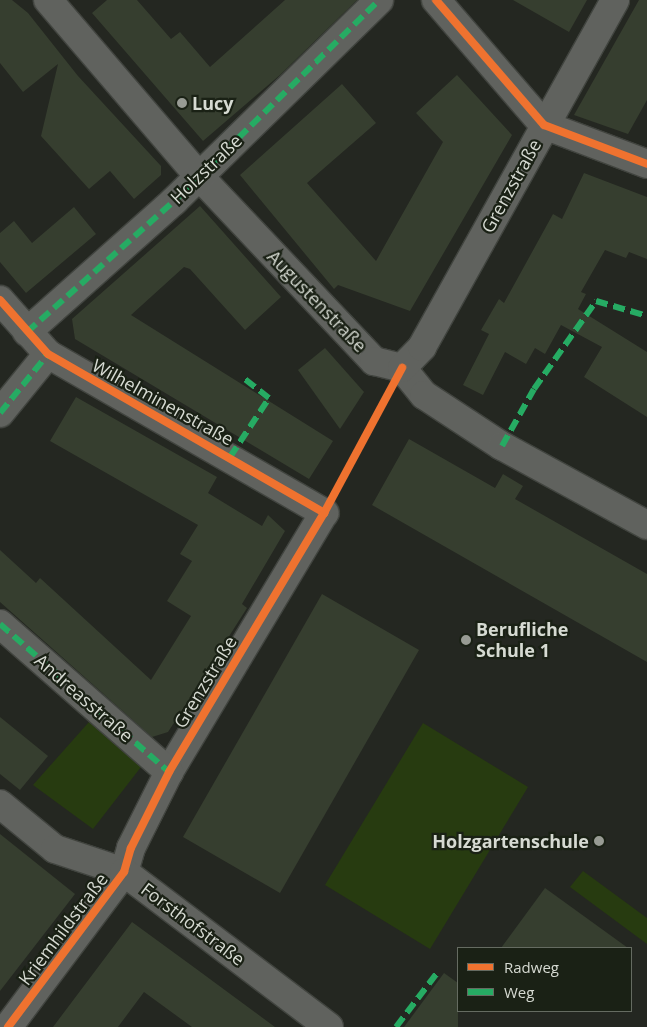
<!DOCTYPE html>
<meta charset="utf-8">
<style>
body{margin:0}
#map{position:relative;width:647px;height:1027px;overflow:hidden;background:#242721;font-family:"Open Sans",sans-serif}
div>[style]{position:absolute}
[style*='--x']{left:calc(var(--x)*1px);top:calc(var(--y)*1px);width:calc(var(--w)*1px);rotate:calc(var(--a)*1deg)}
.green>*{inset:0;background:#273b10}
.building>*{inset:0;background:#363e2f}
.roads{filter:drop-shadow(1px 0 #41443f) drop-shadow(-1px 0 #41443f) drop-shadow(0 1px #41443f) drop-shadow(0 -1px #41443f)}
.street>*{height:28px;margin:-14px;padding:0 14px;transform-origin:14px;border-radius:14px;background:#60625e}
.quiet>*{height:6px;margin-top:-3px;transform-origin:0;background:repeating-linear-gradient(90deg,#26ab63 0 12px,transparent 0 18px)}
.cycleway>*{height:8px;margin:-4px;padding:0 4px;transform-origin:4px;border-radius:4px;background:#ef722f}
.dots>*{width:14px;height:14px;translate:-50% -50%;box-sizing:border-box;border:2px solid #1a2115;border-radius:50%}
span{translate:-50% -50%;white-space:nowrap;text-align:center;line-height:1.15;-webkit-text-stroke:4.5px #1a2115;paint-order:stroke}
.poi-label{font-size:18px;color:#d6dad2;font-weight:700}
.left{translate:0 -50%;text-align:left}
.right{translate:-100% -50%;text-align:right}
.street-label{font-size:18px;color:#d6dad2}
.legend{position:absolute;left:457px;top:947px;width:175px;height:65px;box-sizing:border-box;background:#1a2115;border:1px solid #656b61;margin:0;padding:6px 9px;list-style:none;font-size:15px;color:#d6dad2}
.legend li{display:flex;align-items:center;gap:10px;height:25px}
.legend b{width:25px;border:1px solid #656b61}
</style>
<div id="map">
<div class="green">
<i style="clip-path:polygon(89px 722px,141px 767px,93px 829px,33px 785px)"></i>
<i style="clip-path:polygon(423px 723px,528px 787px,430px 949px,325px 885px)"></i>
<i style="clip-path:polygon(583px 871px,647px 918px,647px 944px,570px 887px)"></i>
</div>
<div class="building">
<i style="clip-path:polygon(0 0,12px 0,28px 13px,78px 76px,161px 166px,161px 175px,134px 199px,110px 171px,89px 189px,41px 136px,58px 64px,23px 92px,0 63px)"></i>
<i style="clip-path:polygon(107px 0,137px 0,171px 39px,180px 32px,210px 67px,285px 0,357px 0,280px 75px,203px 141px,92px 13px)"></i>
<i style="clip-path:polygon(513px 0,587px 0,569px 32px)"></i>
<i style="clip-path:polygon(639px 0,647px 0,647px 100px,628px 134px,574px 115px)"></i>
<i style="clip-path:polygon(457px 75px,512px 135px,410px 311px,338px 285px,334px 289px,240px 175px,342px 84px,376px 123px,307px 183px,376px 261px,443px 142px,416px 113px)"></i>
<i style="clip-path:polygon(584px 173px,647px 197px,647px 259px,629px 252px,626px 258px,605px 250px,581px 292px,586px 294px,578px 309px,647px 352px,647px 417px,584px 377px,602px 347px,561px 325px,545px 354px,535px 348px,526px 364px,505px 352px,483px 395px,463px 385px,489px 334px,481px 330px,499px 299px,504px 303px,553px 214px,562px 219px)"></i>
<i style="clip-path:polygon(200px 206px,281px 297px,245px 330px,190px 269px,184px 267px,131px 315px,333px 441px,309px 479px,75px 339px,72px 319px)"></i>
<i style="clip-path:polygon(74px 207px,96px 234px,26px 293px,0 262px,0 233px,14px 221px,32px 243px)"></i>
<i style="clip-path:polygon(325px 348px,364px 392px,340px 429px,298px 370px)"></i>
<i style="clip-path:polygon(76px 397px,217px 477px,208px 493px,262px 526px,268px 515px,285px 531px,242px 604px,247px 608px,179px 715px,168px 732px,152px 737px,0 602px,0 550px,36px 583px,40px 578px,151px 680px,191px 616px,167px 601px,192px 561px,180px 554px,198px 525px,50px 441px)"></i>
<i style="clip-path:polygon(409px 439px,495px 488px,503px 474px,523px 486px,515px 499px,647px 574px,647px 662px,372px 505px)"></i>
<i style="clip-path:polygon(322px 594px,419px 650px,280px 893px,183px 837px)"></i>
<i style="clip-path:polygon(0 717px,48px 756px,20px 790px,0 774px)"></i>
<i style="clip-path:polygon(0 834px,75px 894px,0 991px)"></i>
<i style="clip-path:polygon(545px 888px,628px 948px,501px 948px)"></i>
<i style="clip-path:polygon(132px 922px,195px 968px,275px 1027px,192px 1027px,144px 992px,118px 1027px,53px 1027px)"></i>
<i style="clip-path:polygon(444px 973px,458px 983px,458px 1027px,404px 1027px)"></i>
</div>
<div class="roads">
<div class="street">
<i style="--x:48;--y:0;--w:232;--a:49.4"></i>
<i style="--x:199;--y:176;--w:255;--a:46.6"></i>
<i style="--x:374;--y:361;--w:29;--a:14"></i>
<i style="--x:402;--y:368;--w:35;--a:51"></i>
<i style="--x:424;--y:395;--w:93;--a:33.2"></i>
<i style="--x:502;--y:446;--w:165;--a:28.6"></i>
<i style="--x:436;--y:0;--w:165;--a:49.2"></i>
<i style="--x:544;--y:125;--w:110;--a:20.7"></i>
<i style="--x:0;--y:300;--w:72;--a:48.4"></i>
<i style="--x:48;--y:354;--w:319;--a:29.9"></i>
<i style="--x:324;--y:513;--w:302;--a:120.9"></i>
<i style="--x:169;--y:772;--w:85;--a:116.6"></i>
<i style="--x:131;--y:848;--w:25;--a:106"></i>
<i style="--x:124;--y:872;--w:194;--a:126.8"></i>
<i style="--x:27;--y:332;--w:197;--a:-41.7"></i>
<i style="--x:174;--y:201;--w:287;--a:-44.4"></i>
<i style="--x:402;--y:368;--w:29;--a:-46"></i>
<i style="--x:422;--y:347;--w:397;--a:-60.9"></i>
<i style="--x:0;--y:413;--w:76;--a:-50.9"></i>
<i style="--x:0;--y:624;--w:225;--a:41.2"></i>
<i style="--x:0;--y:804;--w:71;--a:39.3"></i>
<i style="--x:55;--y:849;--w:73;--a:18.4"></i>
<i style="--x:124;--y:872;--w:257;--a:37.1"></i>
</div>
</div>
<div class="quiet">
<i style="--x:27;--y:332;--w:197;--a:-41.7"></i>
<i style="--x:174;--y:201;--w:287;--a:-44.4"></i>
<i style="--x:0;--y:413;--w:76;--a:-50.9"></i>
<i style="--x:502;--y:446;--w:65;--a:-60.7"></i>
<i style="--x:534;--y:389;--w:108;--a:-54.8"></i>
<i style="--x:596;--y:301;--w:53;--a:16.4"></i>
<i style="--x:230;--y:457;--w:71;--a:-56.5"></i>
<i style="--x:269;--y:398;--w:31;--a:-142"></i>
<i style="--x:0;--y:624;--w:225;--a:41.2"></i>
<i style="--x:396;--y:1027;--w:68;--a:-52.8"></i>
</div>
<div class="cycleway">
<i style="--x:436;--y:0;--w:165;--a:49.2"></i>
<i style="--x:544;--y:125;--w:110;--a:20.7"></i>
<i style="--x:0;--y:300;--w:72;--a:48.4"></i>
<i style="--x:48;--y:354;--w:319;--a:29.9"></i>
<i style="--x:8;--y:1027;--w:194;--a:-53.2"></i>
<i style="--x:124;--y:872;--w:25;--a:-74"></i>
<i style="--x:131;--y:848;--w:85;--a:-63.4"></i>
<i style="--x:169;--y:772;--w:302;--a:-59.1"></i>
<i style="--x:324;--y:513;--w:165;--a:-61.7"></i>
</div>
<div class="dots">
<i style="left:182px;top:103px;background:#989b94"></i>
<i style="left:466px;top:640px;background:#989b94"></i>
<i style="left:599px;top:841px;background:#989b94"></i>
</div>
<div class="poi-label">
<span class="left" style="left:192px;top:103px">Lucy</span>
<span class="left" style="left:476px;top:640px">Berufliche<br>Schule 1</span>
<span class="right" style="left:589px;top:841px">Holzgartenschule</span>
</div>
<div class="street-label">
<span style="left:206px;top:169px;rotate:-44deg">Holzstraße</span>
<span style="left:511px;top:186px;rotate:-61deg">Grenzstraße</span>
<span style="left:317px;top:301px;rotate:46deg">Augustenstraße</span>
<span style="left:163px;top:402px;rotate:29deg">Wilhelminenstraße</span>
<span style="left:205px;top:682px;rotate:-59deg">Grenzstraße</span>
<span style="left:84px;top:698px;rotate:41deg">Andreasstraße</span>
<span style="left:193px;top:924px;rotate:37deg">Forsthofstraße</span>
<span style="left:63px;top:929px;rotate:-53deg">Kriemhildstraße</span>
</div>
<ul class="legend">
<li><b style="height:6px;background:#ef722f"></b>Radweg</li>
<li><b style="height:6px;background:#26ab63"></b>Weg</li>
</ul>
</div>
